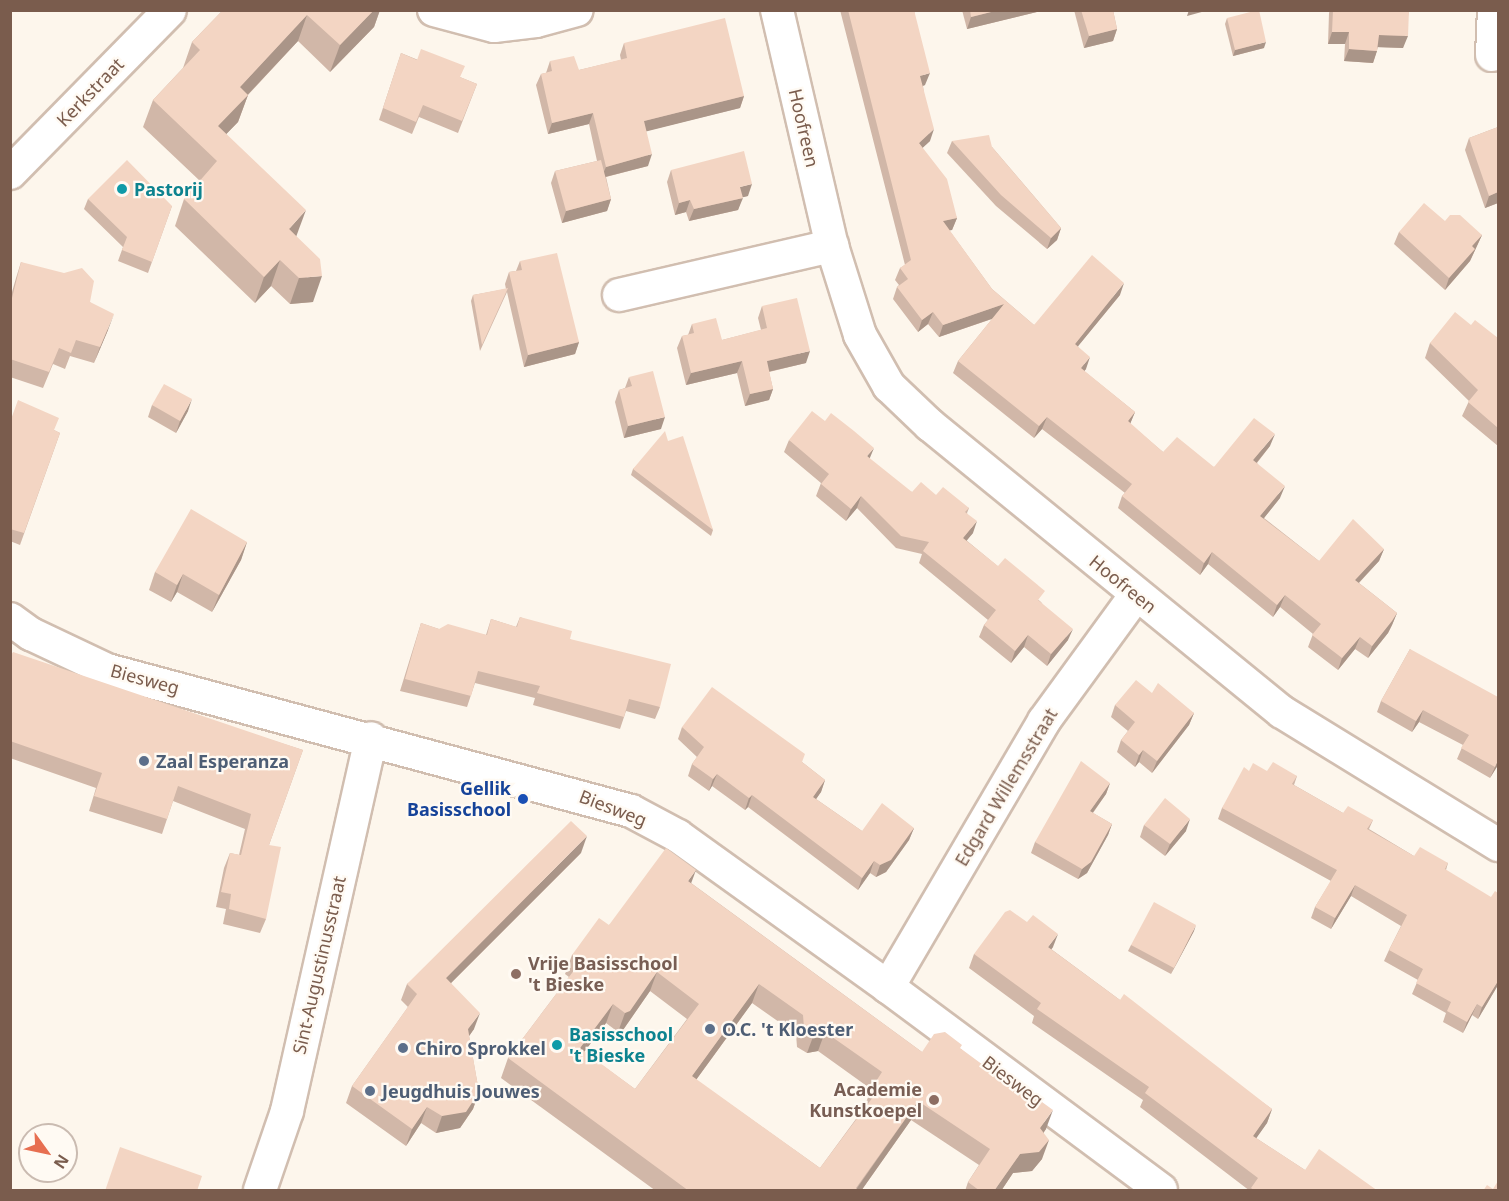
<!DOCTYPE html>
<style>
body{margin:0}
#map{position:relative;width:1509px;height:1201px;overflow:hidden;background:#fdf6ec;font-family:"Noto Sans",sans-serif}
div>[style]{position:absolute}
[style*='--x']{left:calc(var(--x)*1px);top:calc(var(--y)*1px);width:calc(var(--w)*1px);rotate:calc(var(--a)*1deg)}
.roads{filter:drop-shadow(2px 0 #d1beb0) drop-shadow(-2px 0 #d1beb0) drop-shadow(0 2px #d1beb0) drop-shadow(0 -2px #d1beb0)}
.minor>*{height:32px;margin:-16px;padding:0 16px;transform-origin:16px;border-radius:16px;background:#fff}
.wall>*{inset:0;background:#d1b7a8}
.shaded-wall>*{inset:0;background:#aa9588}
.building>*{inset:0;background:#f3d5c3}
.dots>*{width:16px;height:16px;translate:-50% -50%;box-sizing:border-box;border:3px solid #fffaf3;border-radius:50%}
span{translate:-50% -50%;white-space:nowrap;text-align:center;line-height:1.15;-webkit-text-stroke:4.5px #fffaf3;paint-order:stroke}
.street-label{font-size:18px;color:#7a5c4d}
.culture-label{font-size:18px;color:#0d838f;font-weight:700}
.left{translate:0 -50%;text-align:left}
.service-label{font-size:18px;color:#4e5e75;font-weight:700}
.transit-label{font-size:18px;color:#164399;font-weight:700}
.right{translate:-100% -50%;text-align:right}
.education-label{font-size:18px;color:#785e54;font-weight:700}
.frame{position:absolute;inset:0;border:12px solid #7a5c4d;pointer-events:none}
.north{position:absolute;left:18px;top:1123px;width:60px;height:60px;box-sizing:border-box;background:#fffaf3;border:2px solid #cabbb1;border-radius:50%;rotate:123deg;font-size:16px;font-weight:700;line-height:24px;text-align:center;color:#7a5c4d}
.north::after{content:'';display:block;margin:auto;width:21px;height:27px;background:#e76f51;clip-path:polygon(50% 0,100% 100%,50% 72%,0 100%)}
</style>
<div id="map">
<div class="roads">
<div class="minor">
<i style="--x:434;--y:10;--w:62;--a:14.9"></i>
<i style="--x:494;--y:26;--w:42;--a:-6.8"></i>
<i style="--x:536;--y:21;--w:42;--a:-15"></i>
<i style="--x:777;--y:10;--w:242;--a:76.9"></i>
<i style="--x:832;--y:246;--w:93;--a:72.5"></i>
<i style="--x:860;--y:335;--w:59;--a:60.4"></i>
<i style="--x:889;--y:386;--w:57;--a:43.6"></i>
<i style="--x:930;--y:425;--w:454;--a:39.2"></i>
<i style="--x:1282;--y:712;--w:254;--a:31.6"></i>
<i style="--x:1492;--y:55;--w:45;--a:-87.5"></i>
<i style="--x:10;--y:173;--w:228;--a:-45.5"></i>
<i style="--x:619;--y:295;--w:219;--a:-13"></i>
<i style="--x:10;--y:619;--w:26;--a:36"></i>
<i style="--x:31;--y:634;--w:84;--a:25.3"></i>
<i style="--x:107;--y:670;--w:543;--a:15.06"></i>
<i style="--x:631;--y:811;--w:53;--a:28"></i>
<i style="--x:678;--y:836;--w:259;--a:35.7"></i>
<i style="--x:888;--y:987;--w:340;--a:36.6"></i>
<i style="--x:888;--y:987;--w:308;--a:-59.6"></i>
<i style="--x:1044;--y:721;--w:156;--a:-53.9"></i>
<i style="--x:260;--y:1190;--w:83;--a:-71.1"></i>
<i style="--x:287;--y:1111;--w:382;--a:-77.3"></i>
</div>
</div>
<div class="wall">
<i style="clip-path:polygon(223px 10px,380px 10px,374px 27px,330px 72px,298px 41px,248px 95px,238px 122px,226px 134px,296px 236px,313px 302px,290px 304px,271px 286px,255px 303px,175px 226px,184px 199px,200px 181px,143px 127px,153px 100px,183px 68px,192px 42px)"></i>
<i style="clip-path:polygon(840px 10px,914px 10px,925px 85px,923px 86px,930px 141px,922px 148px,957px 218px,952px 230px,949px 230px,992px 289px,1034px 325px,1120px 295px,1078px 346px,1086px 369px,1084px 371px,1135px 412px,1130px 424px,1163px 452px,1214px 467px,1270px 446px,1257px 463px,1280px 498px,1264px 518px,1319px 561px,1384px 549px,1379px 561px,1359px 583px,1397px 613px,1392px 625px,1388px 633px,1368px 658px,1355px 649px,1338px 670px,1308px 647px,1313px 634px,1280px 607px,1273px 617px,1208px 564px,1200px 575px,1118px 508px,1122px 496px,1125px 493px,1042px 429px,1034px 438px,953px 373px,958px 361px,992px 319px,939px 337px,928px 324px,918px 332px,893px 299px,897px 287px,899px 285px,895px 280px,900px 268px,905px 265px)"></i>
<i style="clip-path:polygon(962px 10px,1045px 10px,967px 29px)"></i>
<i style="clip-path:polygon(1074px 10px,1113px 10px,1117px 29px,1113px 41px,1084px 48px)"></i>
<i style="clip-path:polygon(1330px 10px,1409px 10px,1403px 48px,1378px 47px,1373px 63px,1344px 61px,1345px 44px,1328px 44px,1329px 13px)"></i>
<i style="clip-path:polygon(1227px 18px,1264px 48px,1233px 56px,1225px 24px)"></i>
<i style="clip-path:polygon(624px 43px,744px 96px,740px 108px,646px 131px,648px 166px,606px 177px,611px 199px,607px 211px,562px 223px,551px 183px,555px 171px,597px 161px,589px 124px,548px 134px,536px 85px,541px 74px,546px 73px,550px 61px,579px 70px,621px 60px,620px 55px)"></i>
<i style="clip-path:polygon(401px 53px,477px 84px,458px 133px,419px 117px,412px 134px,379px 120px)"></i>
<i style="clip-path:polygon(1498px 127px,1498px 203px,1485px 208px,1465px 150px,1469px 138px)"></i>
<i style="clip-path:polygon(952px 141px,992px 147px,1061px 228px,1057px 240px,1047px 249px,996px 206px,947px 153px)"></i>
<i style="clip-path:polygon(671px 170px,748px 196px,742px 197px,738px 210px,689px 221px,686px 212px,675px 215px,667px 182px)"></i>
<i style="clip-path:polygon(88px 199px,172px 206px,148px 273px,118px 261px,123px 247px,84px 209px)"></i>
<i style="clip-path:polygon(1445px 221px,1482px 235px,1470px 261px,1445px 290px,1394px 244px,1399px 232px)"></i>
<i style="clip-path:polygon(520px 261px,579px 342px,575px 354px,524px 367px,507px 292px,480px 351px,471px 301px,473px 295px,506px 289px,505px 284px,509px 272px,516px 271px)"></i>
<i style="clip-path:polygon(21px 262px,90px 302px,108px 330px,94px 363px,70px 356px,65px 369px,53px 364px,43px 388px,10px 377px,10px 299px,16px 278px)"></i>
<i style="clip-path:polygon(762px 306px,806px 363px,769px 372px,773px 389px,769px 400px,745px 406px,737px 373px,686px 385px,677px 348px,682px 336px,688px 335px,692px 324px,722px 340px,761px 330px,758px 318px)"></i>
<i style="clip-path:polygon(1471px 325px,1498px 338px,1498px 446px,1462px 416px,1469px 401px,1425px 358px,1430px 343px)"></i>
<i style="clip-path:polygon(629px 377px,661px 429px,624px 438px,615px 402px,619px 390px,625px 388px)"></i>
<i style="clip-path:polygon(152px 405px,188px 411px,176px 433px,148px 417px)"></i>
<i style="clip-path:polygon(10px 422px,54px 430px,60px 433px,20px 545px,10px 541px)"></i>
<i style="clip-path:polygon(789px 440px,912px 492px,936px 495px,969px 508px,967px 513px,973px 533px,966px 540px,1041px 602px,1068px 640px,1047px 666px,1024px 647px,1011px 663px,979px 637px,984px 625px,988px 620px,919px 563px,922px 554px,896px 548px,857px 508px,846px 521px,816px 496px,821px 483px,784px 452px)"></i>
<i style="clip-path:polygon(668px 441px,713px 530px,711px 536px,631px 475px,633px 469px)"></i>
<i style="clip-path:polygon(247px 542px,241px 560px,212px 612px,177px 592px,171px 602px,149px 590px,155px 572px)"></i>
<i style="clip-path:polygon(520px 617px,570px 639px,660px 707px,655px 719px,626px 711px,620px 729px,533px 705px,535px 698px,475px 683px,467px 707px,400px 691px,421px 623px,439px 629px,486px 635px,491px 619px,516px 627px)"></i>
<i style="clip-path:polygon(1410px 649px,1498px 765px,1490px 778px,1457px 759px,1463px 745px,1419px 722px,1412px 732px,1377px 712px,1381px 701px)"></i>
<i style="clip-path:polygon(10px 657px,303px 750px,269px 845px,266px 919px,260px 933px,223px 924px,226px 909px,216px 907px,224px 868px,230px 853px,239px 855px,245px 829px,173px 801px,162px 834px,89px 811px,96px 788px,10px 758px)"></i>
<i style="clip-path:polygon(1152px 693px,1194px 713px,1189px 725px,1152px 773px,1139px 762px,1135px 767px,1117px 752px,1121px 740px,1128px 731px,1111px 717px,1115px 705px)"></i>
<i style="clip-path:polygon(682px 727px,802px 762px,825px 780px,821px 792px,816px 799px,862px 831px,914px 828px,909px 840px,886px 872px,876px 877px,870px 873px,858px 890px,748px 807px,745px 810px,712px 786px,709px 791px,688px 776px,692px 764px,697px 757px,678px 739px)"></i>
<i style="clip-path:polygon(1249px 771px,1267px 771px,1297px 776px,1294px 785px,1343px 813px,1373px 820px,1369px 829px,1414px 856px,1448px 863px,1446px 870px,1498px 985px,1478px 1019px,1472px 1015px,1463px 1033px,1443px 1022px,1446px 1013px,1412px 994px,1418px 980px,1384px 961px,1389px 950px,1401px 926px,1351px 896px,1331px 929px,1311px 918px,1315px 907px,1331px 881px,1218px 819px,1222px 808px)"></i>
<i style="clip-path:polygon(1110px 783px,1106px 794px,1093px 813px,1112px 824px,1108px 835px,1087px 873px,1078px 879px,1031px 853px,1035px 842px)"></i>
<i style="clip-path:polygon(1144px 825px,1186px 831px,1165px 856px,1140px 837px)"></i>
<i style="clip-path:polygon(581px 853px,451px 983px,474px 1029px,469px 1036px,479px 1092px,473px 1109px,460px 1128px,436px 1133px,421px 1123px,406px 1146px,346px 1103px,352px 1086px,408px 1007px,401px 1000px,407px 984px)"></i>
<i style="clip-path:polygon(evenodd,691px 883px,922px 1052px,961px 1049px,1046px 1129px,1044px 1132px,1042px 1159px,1032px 1171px,1013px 1173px,1001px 1191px,965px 1191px,968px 1182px,979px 1165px,911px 1120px,861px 1191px,656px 1191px,501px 1078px,508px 1058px,569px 977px,565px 974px,572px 955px,609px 925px,691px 883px,650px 991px,687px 1019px,635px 1089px,584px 1052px,606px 1023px,618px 1032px,623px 1030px,650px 991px,691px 883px,752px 1003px,796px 1034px,797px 1047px,807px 1053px,818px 1051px,871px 1089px,864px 1108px,820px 1168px,696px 1080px,752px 1003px)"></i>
<i style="clip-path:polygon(1194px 931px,1171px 974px,1128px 951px,1131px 945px)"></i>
<i style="clip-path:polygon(1053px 947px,1051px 949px,1120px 1000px,1272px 1109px,1267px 1123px,1256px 1138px,1305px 1170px,1378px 1191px,1250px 1191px,1140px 1107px,1143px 1100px,1032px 1023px,1034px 1016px,969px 968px,974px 954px)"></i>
</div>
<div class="shaded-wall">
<i style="clip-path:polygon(374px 10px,380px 10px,374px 27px,330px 72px,340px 45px)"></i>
<i style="clip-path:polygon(999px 10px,1045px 10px,967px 29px,971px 17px)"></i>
<i style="clip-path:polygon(1189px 10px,1209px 10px,1187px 16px)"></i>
<i style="clip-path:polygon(307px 15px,298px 41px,238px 105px,248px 95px,238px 122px,208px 153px,218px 126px,240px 87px)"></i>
<i style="clip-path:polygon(1117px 29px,1113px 41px,1084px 48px,1089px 36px)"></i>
<i style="clip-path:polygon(1332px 32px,1349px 32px,1345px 44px,1328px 44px)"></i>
<i style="clip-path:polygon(1379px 35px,1408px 36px,1403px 48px,1374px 47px)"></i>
<i style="clip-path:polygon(1266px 42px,1264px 48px,1233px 56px,1235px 50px)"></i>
<i style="clip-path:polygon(1349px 49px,1377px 51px,1373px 63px,1344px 61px)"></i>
<i style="clip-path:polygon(930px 73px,925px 85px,916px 88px,920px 76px)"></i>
<i style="clip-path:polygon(744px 96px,740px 108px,640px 133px,644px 121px)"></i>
<i style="clip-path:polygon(593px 113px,589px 124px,548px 134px,552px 123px)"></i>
<i style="clip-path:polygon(934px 129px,930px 141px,915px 155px,919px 143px)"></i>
<i style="clip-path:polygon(652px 154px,648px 166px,601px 178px,606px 167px)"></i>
<i style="clip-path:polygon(752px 184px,748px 196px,736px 199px,740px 187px)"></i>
<i style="clip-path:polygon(1498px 192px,1498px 203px,1485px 208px,1489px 196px)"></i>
<i style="clip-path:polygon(743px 198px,738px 210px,689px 221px,694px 209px)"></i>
<i style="clip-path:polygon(611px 199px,607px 211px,562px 223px,566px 211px)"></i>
<i style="clip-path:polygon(690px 200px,686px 212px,675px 215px,679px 203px)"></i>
<i style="clip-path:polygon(306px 210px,296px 237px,289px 229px)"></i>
<i style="clip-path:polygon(957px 218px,952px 230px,938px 233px,943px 221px)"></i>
<i style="clip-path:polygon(1061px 228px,1057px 240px,1047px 249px,1051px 238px)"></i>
<i style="clip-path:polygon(1482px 235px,1470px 261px,1445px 290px,1449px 278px,1472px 246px)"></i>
<i style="clip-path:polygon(280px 260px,271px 286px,255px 303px,264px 277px)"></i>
<i style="clip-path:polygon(322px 276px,313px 302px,290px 304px,299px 278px)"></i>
<i style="clip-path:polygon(1124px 283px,1120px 295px,1070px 356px,1075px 344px)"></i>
<i style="clip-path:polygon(1004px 304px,1000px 316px,939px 337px,943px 325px)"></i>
<i style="clip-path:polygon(933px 312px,928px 324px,918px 332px,922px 320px)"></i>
<i style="clip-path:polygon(114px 314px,108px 330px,94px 363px,100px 347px)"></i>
<i style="clip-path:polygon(579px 342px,575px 354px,524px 367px,528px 355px)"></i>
<i style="clip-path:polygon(810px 351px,806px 363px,763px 373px,767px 361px)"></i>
<i style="clip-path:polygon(1090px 357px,1086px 369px,1077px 380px,1081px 368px)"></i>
<i style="clip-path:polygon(742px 361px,737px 373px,686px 385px,691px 373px)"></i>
<i style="clip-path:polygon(773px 389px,769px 400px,745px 406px,750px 394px)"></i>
<i style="clip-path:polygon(192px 399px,188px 411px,176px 433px,180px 421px)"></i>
<i style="clip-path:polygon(1135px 412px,1130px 424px,1128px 421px)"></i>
<i style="clip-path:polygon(665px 417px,661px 429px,624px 438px,628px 426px)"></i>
<i style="clip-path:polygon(1047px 417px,1042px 429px,1034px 438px,1039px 426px)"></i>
<i style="clip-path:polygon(1275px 434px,1270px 446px,1249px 472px,1253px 460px)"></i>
<i style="clip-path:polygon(874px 448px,869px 460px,867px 456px)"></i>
<i style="clip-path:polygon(1285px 486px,1280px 498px,1256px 528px,1260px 516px)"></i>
<i style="clip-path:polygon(861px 496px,857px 508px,846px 521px,851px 509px)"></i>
<i style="clip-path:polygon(977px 521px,973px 533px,959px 550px,963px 538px)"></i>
<i style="clip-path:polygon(247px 542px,241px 560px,212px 612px,219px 595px)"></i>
<i style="clip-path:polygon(1384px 549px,1379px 561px,1350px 592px,1355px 580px)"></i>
<i style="clip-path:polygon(1212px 552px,1208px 564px,1200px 575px,1204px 563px)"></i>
<i style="clip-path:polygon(183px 574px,177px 592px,171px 602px,177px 585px)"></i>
<i style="clip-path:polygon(1285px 595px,1280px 607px,1273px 617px,1277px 605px)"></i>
<i style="clip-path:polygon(1397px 613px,1392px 625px,1388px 633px,1368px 658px,1372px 646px)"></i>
<i style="clip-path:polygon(1073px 629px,1068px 640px,1047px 666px,1051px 654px)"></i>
<i style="clip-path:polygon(1028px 635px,1024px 647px,1011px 663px,1015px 651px)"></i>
<i style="clip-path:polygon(1360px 637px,1355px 649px,1338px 670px,1342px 658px)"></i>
<i style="clip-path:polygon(1423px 710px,1419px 722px,1412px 732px,1416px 721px)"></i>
<i style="clip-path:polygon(1194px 713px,1189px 725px,1152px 773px,1157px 761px)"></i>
<i style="clip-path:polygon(1143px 750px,1139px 762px,1135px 767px,1139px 755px)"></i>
<i style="clip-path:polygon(1498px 760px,1498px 765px,1490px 778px,1495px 767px)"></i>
<i style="clip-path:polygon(717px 774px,712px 786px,709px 791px,713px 779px)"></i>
<i style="clip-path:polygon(825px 780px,821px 792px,809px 809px,813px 797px)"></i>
<i style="clip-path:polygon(1110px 783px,1106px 794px,1086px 822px,1090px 811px)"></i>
<i style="clip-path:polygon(752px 795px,748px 807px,745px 810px,749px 798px)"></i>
<i style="clip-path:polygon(1190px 819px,1186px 831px,1165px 856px,1170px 844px)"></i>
<i style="clip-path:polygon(1112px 824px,1108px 835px,1087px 873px,1078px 879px,1082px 869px)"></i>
<i style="clip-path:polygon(914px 828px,909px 840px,886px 872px,876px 877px,880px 865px)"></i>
<i style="clip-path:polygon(587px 836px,581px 853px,440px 994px,446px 978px)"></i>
<i style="clip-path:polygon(874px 861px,870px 873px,858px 890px,862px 878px)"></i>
<i style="clip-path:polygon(696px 870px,689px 889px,688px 881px)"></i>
<i style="clip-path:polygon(1355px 885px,1351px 896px,1331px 929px,1335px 918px)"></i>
<i style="clip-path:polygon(1196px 925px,1194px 931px,1171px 974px,1174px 968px)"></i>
<i style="clip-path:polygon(1058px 934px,1053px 947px,1043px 961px,1048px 947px)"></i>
<i style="clip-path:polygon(657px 972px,650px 991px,623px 1030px,618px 1032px,625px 1013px)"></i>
<i style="clip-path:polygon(1498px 981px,1498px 985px,1478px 1019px,1482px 1007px)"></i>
<i style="clip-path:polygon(759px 984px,752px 1003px,685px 1095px,692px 1076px)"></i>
<i style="clip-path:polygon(613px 1004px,606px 1023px,573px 1067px,580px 1048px)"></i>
<i style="clip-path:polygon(1477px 1004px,1472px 1015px,1463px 1033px,1467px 1022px)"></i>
<i style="clip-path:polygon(480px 1013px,474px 1029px,462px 1046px,468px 1029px)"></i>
<i style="clip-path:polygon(825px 1032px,818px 1051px,807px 1053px,814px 1034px)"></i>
<i style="clip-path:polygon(479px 1092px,473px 1109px,460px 1128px,436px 1133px,442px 1116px)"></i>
<i style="clip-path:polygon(918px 1101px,911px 1120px,861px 1191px,855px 1191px)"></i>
<i style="clip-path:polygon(427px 1107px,421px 1123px,406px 1146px,412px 1129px)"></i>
<i style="clip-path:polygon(1272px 1109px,1267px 1123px,1248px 1150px,1253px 1136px)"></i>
<i style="clip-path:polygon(1053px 1110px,1046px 1129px,1033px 1147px,1040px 1128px)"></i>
<i style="clip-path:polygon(1049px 1140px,1042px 1159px,1032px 1171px,1013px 1173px,1001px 1191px,994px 1191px,1020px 1154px)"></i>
</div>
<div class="building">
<i style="clip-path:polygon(223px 10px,374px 10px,340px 45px,307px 15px,240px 87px,248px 95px,218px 126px,306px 210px,289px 229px,320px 259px,322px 276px,299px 278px,280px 260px,264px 277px,184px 199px,217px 161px,153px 100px,200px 50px,192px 42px)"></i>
<i style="clip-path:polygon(848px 10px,914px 10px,930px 73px,920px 76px,934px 129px,919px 143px,947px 179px,957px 218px,943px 221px,992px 289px,1034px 325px,1092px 255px,1124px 283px,1075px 344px,1090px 357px,1081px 368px,1135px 412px,1128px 421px,1163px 452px,1177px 437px,1214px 467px,1254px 418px,1275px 434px,1253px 460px,1285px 486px,1260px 516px,1319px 561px,1353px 519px,1384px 549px,1355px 580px,1397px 613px,1392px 621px,1372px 646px,1360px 637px,1342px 658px,1312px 635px,1321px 624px,1285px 595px,1277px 605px,1212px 552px,1204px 563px,1122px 496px,1132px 484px,1047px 417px,1039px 426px,958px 361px,1004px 304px,943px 325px,933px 312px,922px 320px,897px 287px,908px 279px,900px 268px,911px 260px)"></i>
<i style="clip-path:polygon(970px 10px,999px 10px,971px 17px)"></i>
<i style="clip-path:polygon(1081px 10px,1113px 10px,1117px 29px,1089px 36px)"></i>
<i style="clip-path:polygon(1258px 10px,1259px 10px,1266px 42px,1235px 50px,1227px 18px)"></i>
<i style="clip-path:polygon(1333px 10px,1409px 10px,1408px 36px,1379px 35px,1377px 51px,1349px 49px,1349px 32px,1332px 32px)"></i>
<i style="clip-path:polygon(725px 18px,744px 96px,644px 121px,652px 154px,606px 167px,593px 113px,552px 123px,541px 74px,552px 71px,550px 61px,574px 56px,579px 70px,627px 58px,624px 43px)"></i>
<i style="clip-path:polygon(421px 49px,465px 66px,460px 77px,477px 84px,462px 121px,423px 105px,416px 122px,383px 108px,401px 53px,417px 60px)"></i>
<i style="clip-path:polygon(1498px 127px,1498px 192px,1489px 196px,1469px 138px)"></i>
<i style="clip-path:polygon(989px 135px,992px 147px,1061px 228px,1051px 238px,1001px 195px,952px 141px)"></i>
<i style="clip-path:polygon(744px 151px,752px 184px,740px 187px,743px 198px,694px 209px,690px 200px,679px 203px,671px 170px)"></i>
<i style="clip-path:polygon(127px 160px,172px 206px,152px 262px,122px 250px,127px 237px,88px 199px)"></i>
<i style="clip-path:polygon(601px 160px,611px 199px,566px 211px,555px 171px)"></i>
<i style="clip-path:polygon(1424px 203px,1445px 221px,1450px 215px,1460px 215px,1482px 235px,1472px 246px,1475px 249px,1449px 278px,1399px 232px)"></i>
<i style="clip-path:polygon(557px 253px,579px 342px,528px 355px,509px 272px,522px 270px,520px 261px)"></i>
<i style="clip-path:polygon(21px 262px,64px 273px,82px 268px,94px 281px,90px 302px,114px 314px,100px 347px,76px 340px,71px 353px,59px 348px,49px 372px,10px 359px,10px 306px)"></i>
<i style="clip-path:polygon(508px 288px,482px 345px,473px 295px)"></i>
<i style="clip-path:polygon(797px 298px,810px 351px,767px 361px,773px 389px,750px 394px,742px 361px,691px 373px,682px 336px,694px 333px,692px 324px,716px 318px,722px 340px,767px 328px,762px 306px)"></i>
<i style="clip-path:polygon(1455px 312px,1471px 325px,1475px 320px,1498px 338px,1498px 428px,1468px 402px,1478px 390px,1430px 343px)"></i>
<i style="clip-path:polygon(653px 371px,665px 417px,628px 426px,619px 390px,632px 386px,629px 377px)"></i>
<i style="clip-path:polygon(164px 384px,192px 399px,180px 421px,152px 405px)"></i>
<i style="clip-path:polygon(18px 400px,59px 418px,54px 430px,60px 433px,24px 533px,10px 529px,10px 422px)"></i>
<i style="clip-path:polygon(812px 411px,825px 421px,831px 413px,854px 431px,874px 448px,867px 456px,912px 492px,921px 482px,936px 495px,943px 487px,969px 508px,965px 512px,977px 521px,963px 538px,998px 566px,1005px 558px,1045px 591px,1038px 600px,1073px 629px,1051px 654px,1028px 635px,1015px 651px,984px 625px,996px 610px,923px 551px,929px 542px,901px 536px,861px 496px,851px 509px,821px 484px,829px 474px,789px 440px)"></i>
<i style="clip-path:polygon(665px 431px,668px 441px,683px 436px,713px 530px,633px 469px)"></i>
<i style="clip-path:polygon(191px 509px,247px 542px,219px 595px,183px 574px,177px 585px,155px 572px)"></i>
<i style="clip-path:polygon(520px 617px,572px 631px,570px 639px,671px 664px,660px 707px,629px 699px,624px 717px,537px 693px,540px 686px,478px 671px,471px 696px,405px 679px,421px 623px,439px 629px,448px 624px,487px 635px,491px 619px,517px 627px)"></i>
<i style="clip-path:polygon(1410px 649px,1498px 697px,1498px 760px,1495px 767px,1461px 748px,1469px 735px,1423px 710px,1416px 721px,1381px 701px)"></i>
<i style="clip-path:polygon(13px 652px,303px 750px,269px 845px,281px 847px,266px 919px,229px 909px,231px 894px,221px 892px,230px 853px,241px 855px,251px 814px,178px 786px,167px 819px,94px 796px,102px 773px,10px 741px,10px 657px)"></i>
<i style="clip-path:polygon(1136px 680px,1152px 693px,1158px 683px,1194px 713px,1157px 761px,1143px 750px,1139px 755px,1121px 740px,1135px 722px,1115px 705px)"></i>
<i style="clip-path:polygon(712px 687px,805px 754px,802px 762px,825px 780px,813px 797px,862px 831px,882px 803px,914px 828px,891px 860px,880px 865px,874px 861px,862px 878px,752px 795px,749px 798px,717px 774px,713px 779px,692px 764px,704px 747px,682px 727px)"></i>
<i style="clip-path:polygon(1081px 761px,1110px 783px,1090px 811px,1112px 824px,1091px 862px,1082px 869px,1035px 842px)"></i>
<i style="clip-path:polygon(1273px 762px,1297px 776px,1292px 784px,1343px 813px,1348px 806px,1373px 820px,1367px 829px,1414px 856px,1420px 847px,1448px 863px,1445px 869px,1491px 897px,1495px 891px,1498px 893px,1498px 981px,1482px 1007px,1477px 1004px,1467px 1022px,1447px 1011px,1451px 1002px,1416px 983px,1423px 969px,1389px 950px,1407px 915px,1355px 885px,1335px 918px,1315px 907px,1337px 870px,1222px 808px,1244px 767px,1249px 771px,1253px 763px,1267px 771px)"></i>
<i style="clip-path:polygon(1165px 798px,1190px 819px,1170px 844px,1144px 825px)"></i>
<i style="clip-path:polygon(571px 821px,587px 836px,446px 978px,480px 1013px,468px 1029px,479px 1092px,466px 1112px,442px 1116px,427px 1107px,412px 1129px,352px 1086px,417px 994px,407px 984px)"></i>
<i style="clip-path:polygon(evenodd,666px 848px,696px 870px,688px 881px,922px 1052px,934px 1034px,945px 1032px,962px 1045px,960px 1048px,1028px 1098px,1031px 1094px,1053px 1110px,1040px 1128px,1049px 1140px,1039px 1152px,1020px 1154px,994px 1191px,980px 1191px,968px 1182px,990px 1149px,918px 1101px,856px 1188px,858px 1191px,689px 1191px,508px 1058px,581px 961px,572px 955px,599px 918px,609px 925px,666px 848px,657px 972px,699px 1004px,635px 1089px,580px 1048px,613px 1004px,625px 1013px,630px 1011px,657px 972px,666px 848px,759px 984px,803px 1015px,804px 1028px,814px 1034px,825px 1032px,882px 1072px,871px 1089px,876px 1093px,820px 1168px,692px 1076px,759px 984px)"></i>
<i style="clip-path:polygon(1154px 902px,1196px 925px,1174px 968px,1131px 945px)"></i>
<i style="clip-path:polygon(1010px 910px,1027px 922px,1033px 915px,1058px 934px,1048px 947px,1120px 1000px,1124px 994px,1272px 1109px,1253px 1136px,1305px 1170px,1319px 1149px,1378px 1191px,1255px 1191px,1251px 1188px,1258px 1178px,1145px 1093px,1149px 1087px,1037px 1009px,1041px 1003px,974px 954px,1005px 912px)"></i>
<i style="clip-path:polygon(120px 1147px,202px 1176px,197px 1191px,105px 1191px)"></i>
<i style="clip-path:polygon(1498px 1181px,1498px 1191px,1483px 1191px,1487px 1185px,1493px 1189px)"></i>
</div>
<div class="dots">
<i style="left:122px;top:189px;background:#0f9aa8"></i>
<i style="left:144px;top:761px;background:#5c6f8a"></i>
<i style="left:523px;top:799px;background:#1a4fb4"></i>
<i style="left:516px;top:974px;background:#8d6e63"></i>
<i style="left:710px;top:1029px;background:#5c6f8a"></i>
<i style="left:557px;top:1045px;background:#0f9aa8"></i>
<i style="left:403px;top:1048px;background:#5c6f8a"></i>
<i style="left:370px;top:1091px;background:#5c6f8a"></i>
<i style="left:934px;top:1100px;background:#8d6e63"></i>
</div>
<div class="street-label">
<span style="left:90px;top:92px;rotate:-46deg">Kerkstraat</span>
<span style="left:804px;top:128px;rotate:77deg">Hoofreen</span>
<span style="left:1123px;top:584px;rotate:39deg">Hoofreen</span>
<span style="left:145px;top:679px;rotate:15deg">Biesweg</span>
<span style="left:1006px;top:787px;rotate:-59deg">Edgard Willemsstraat</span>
<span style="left:613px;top:808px;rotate:21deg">Biesweg</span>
<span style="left:319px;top:965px;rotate:-77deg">Sint-Augustinusstraat</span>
<span style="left:1013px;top:1081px;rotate:37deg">Biesweg</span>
</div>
<div class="culture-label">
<span class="left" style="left:134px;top:189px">Pastorij</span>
<span class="left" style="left:569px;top:1045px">Basisschool<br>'t Bieske</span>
</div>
<div class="service-label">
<span class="left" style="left:156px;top:761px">Zaal Esperanza</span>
<span class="left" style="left:722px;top:1029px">O.C. 't Kloester</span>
<span class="left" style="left:415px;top:1048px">Chiro Sprokkel</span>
<span class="left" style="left:382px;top:1091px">Jeugdhuis Jouwes</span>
</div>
<div class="transit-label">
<span class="right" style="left:511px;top:799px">Gellik<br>Basisschool</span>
</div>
<div class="education-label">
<span class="left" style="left:528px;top:974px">Vrije Basisschool<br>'t Bieske</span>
<span class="right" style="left:922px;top:1100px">Academie<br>Kunstkoepel</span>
</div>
<div class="frame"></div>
<div class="north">N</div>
</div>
